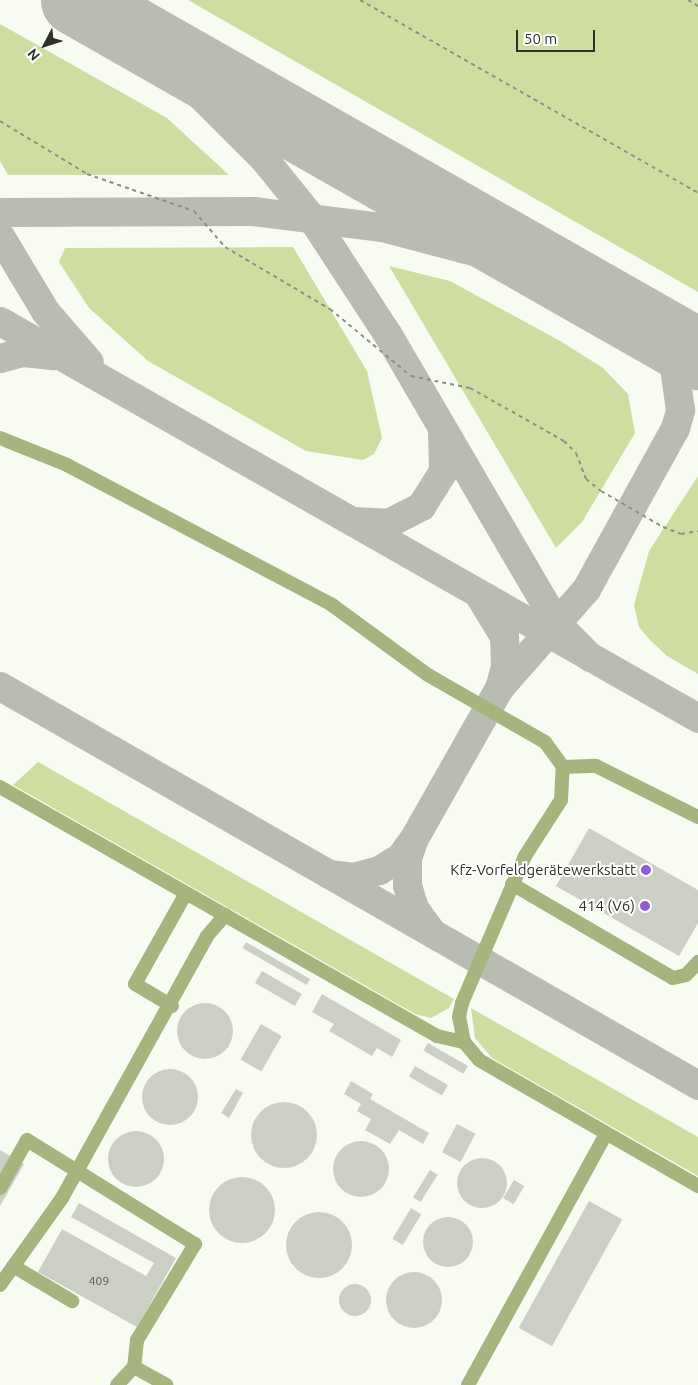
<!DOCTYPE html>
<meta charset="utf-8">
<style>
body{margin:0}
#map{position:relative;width:698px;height:1385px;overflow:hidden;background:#f8fbf1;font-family:Ubuntu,sans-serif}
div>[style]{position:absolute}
.green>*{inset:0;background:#cedea1}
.taxiway>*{height:29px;margin:-14.5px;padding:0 14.5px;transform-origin:14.5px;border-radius:14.5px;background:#b9bcb3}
.runway>*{height:71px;margin:-35.5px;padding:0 35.5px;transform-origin:35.5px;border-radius:35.5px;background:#b9bcb3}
.building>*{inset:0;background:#cccfc5;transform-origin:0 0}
.round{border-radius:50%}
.path>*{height:2px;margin-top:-1px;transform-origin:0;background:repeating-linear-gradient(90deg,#8d8f88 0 4px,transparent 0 8px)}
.minor>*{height:14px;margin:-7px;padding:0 7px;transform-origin:7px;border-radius:7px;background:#a6b47d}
.dots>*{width:14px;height:14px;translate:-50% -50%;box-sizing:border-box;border:2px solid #fff;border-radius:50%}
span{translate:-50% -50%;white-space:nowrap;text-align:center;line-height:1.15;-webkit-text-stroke:4px #fff;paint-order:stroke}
.number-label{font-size:12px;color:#565852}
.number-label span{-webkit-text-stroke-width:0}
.poi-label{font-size:15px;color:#2f312c}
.right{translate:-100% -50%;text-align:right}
.north{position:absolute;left:20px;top:20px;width:50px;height:50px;-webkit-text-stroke:4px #fff;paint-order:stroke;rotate:230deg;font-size:14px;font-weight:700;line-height:20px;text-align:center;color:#2f312c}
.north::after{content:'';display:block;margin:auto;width:18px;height:22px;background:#2f312c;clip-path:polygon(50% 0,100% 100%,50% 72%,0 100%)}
.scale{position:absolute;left:516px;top:30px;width:79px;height:22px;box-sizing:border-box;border:2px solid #2f312c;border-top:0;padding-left:6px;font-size:15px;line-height:18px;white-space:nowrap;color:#2f312c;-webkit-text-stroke:4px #fff;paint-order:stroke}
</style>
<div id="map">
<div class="green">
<i style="clip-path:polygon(188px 0,698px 0,698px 292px)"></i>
<i style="clip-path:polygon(0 24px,167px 118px,229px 175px,8px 175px,0 161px)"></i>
<i style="clip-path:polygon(293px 247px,367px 371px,382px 438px,374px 454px,363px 460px,306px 451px,148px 361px,89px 308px,59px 262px,65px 248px)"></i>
<i style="clip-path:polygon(389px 266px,450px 281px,562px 342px,603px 368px,628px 394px,635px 433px,582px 522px,556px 548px)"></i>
<i style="clip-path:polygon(698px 476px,698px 674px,667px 656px,650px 640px,639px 627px,634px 605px,649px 551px)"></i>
<i style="clip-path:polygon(38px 762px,454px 999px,449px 1008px,431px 1018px,415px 1014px,13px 785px)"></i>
<i style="clip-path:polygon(471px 1008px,698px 1137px,698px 1176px,492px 1058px,475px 1038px)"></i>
</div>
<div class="taxiway">
<i style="left:73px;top:0;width:152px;rotate:36.4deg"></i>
<i style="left:195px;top:90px;width:98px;rotate:45deg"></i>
<i style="left:264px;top:159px;width:75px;rotate:51deg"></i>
<i style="left:311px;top:217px;width:141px;rotate:56.9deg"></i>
<i style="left:388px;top:335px;width:333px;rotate:59.7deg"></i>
<i style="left:556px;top:623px;width:48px;rotate:45deg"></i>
<i style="left:0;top:212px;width:253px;rotate:-0.2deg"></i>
<i style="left:253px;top:211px;width:130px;rotate:7.1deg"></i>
<i style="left:382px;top:227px;width:106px;rotate:14.8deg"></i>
<i style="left:484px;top:254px;width:141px;rotate:22deg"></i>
<i style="left:0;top:236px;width:87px;rotate:59deg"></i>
<i style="left:45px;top:311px;width:67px;rotate:49.2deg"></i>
<i style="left:0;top:321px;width:803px;rotate:29.63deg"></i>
<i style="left:651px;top:328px;width:49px;rotate:17.7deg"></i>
<i style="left:0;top:358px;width:24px;rotate:-15deg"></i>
<i style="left:23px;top:352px;width:31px;rotate:6deg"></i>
<i style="left:353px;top:521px;width:35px;rotate:3deg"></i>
<i style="left:388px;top:523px;width:37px;rotate:-27deg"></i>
<i style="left:421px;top:506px;width:41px;rotate:-57.8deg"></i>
<i style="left:443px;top:471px;width:40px;rotate:-91.4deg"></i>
<i style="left:480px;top:597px;width:46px;rotate:58.4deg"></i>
<i style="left:504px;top:636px;width:30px;rotate:88deg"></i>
<i style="left:505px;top:666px;width:23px;rotate:105deg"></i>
<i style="left:0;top:686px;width:804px;rotate:29.75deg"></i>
<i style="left:329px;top:874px;width:24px;rotate:7deg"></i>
<i style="left:353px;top:877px;width:27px;rotate:-15deg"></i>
<i style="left:379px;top:870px;width:25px;rotate:-32deg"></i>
<i style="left:400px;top:857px;width:22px;rotate:-54deg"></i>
<i style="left:430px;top:930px;width:27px;rotate:-126deg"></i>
<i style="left:414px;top:908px;width:24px;rotate:-107deg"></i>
<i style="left:407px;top:885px;width:27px;rotate:-90deg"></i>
<i style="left:407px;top:858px;width:21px;rotate:-71deg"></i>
<i style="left:414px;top:838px;width:172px;rotate:-60.5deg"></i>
<i style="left:499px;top:688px;width:132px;rotate:-48.7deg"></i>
<i style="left:586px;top:589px;width:184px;rotate:-61.1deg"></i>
<i style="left:675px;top:428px;width:19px;rotate:-74deg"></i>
<i style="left:680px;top:410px;width:43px;rotate:-97.9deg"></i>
<i style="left:674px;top:367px;width:34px;rotate:-122deg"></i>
<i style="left:656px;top:338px;width:40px;rotate:-140deg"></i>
</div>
<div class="runway">
<i style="left:76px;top:0;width:716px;rotate:29.65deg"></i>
</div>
<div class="building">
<i style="clip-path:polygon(589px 828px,698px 890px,698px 923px,679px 956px,556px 886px)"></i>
<i style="left:246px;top:942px;width:74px;height:7px;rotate:30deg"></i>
<i style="left:262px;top:971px;width:46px;height:14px;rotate:30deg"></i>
<i style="clip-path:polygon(322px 994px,401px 1040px,392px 1057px,377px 1048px,372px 1056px,329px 1031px,334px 1024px,312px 1012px)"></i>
<i class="round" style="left:177px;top:1003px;width:56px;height:56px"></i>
<i style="left:261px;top:1024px;width:24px;height:41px;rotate:30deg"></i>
<i style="left:428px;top:1043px;width:46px;height:9px;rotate:30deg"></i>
<i style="left:415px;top:1066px;width:38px;height:12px;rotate:30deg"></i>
<i class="round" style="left:142px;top:1069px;width:56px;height:56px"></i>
<i style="clip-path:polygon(351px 1081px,373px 1094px,370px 1099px,429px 1133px,423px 1144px,399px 1130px,390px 1144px,365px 1130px,371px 1119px,357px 1111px,361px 1104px,344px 1094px)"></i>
<i style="clip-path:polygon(236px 1089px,243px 1093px,229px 1118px,221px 1113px)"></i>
<i class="round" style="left:251px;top:1102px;width:66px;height:66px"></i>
<i style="left:457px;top:1124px;width:21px;height:32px;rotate:28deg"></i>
<i class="round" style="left:108px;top:1131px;width:56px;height:56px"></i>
<i class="round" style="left:333px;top:1141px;width:56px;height:56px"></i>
<i style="clip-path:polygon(0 1150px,24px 1164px,0 1206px)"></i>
<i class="round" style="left:457px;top:1158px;width:50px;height:50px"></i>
<i style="left:430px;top:1170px;width:9px;height:32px;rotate:32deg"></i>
<i class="round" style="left:209px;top:1177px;width:66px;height:66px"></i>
<i style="left:514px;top:1180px;width:12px;height:21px;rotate:31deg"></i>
<i style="left:589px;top:1201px;width:38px;height:145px;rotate:29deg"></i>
<i style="clip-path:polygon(79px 1203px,176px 1258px,137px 1327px,38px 1272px,62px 1229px,146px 1276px,154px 1263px,71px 1217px)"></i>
<i style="left:411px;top:1208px;width:12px;height:36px;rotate:31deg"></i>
<i class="round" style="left:286px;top:1212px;width:66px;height:66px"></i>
<i class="round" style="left:423px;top:1217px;width:50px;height:50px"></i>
<i class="round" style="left:386px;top:1272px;width:56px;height:56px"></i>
<i class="round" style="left:339px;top:1284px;width:32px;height:32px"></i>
</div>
<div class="path">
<i style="left:360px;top:0;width:389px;rotate:29.7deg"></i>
<i style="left:688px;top:0;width:12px;rotate:31deg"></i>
<i style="left:0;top:121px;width:102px;rotate:31.3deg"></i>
<i style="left:87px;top:174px;width:113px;rotate:19.1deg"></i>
<i style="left:194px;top:211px;width:48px;rotate:49.3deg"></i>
<i style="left:225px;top:247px;width:122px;rotate:30.6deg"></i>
<i style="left:330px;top:309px;width:105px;rotate:39.6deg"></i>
<i style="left:411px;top:376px;width:60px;rotate:11.5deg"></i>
<i style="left:470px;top:388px;width:108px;rotate:29.4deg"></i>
<i style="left:564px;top:441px;width:17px;rotate:45deg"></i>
<i style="left:576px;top:453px;width:28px;rotate:69deg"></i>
<i style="left:586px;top:479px;width:19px;rotate:39deg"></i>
<i style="left:601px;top:491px;width:72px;rotate:30.1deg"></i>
<i style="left:663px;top:527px;width:19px;rotate:21deg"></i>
<i style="left:681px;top:534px;width:17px;rotate:-10deg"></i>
</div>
<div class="minor">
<i style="left:0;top:438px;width:72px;rotate:21.9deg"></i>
<i style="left:67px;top:465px;width:300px;rotate:27.8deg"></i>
<i style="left:332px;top:605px;width:119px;rotate:36.1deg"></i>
<i style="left:428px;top:675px;width:135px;rotate:29.8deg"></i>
<i style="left:545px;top:742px;width:31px;rotate:54deg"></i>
<i style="left:563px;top:767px;width:33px;rotate:-2deg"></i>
<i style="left:596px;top:766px;width:114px;rotate:26.6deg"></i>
<i style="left:0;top:787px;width:503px;rotate:29.67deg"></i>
<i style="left:437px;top:1036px;width:28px;rotate:13deg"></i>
<i style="left:464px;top:1042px;width:23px;rotate:50deg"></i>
<i style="left:479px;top:1060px;width:253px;rotate:29.9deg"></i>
<i style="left:512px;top:884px;width:186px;rotate:30.3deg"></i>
<i style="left:673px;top:978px;width:13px;rotate:-13deg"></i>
<i style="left:686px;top:975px;width:18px;rotate:-47deg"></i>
<i style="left:172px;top:1006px;width:43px;rotate:-149.3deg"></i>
<i style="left:135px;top:984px;width:104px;rotate:-60.7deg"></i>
<i style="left:464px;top:1042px;width:25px;rotate:-101deg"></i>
<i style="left:459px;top:1017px;width:14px;rotate:-78deg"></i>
<i style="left:462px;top:1003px;width:160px;rotate:-66.8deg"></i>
<i style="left:525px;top:856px;width:67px;rotate:-57.3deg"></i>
<i style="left:561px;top:800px;width:33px;rotate:-87deg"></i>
<i style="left:0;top:1188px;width:55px;rotate:-60.6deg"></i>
<i style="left:27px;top:1140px;width:198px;rotate:31.8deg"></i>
<i style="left:195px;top:1244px;width:112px;rotate:121.1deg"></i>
<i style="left:137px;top:1340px;width:27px;rotate:96deg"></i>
<i style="left:134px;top:1367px;width:37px;rotate:29deg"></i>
<i style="left:13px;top:1266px;width:69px;rotate:30.7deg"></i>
<i style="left:0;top:1285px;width:107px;rotate:-54.5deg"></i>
<i style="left:62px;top:1198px;width:299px;rotate:-61deg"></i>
<i style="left:207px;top:936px;width:28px;rotate:-49deg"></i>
<i style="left:117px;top:1385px;width:25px;rotate:-47deg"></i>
<i style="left:468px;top:1385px;width:286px;rotate:-61.2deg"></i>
</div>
<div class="dots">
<i style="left:646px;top:870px;background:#8f5cd5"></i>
<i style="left:645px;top:906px;background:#8f5cd5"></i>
</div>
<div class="number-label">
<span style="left:99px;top:1281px">409</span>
</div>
<div class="poi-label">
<span class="right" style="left:636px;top:870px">Kfz-Vorfeldgerätewerkstatt</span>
<span class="right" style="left:635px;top:906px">414 (V6)</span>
</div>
<div class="north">N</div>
<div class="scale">50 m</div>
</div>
